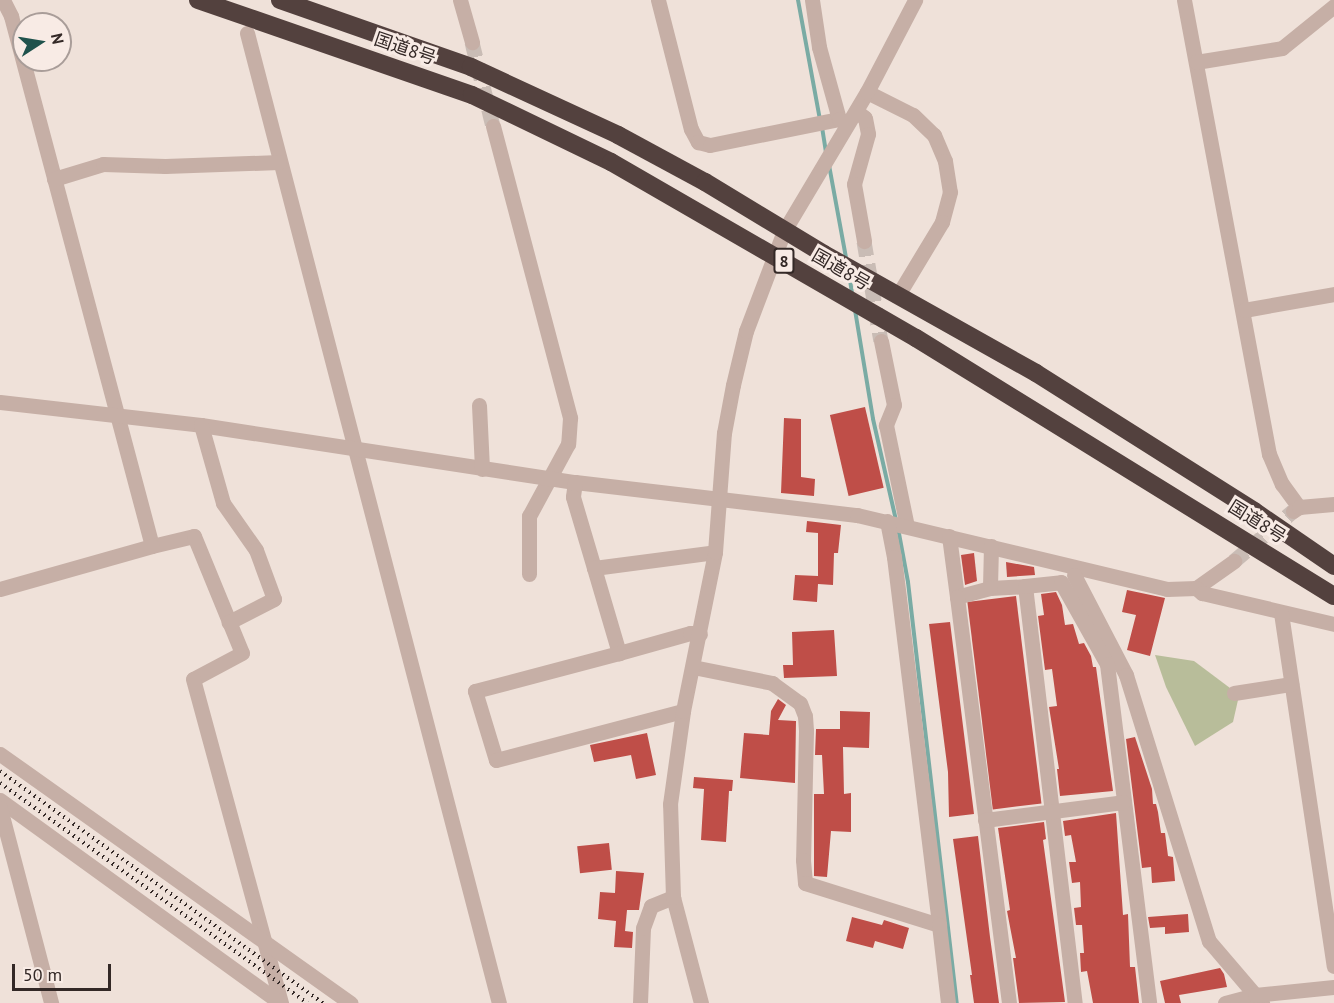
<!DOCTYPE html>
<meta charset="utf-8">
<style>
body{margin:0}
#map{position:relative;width:1334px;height:1003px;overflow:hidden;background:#efe1d9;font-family:"PT Sans","Noto Sans JP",sans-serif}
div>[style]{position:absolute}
.green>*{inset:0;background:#b8bd9a}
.stream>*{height:4px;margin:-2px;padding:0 2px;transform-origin:2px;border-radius:2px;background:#7aaba4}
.building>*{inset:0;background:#bf4e48;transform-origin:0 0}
.minor-tunnel>*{height:15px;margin-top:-7.5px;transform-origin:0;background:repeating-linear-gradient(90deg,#c9bcb5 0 15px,transparent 0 23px)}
.minor>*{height:15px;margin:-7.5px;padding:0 7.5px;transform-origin:7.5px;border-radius:7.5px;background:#c6afa6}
.highway>*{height:18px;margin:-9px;padding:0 9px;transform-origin:9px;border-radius:9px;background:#53413e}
.rail>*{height:4px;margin-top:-2px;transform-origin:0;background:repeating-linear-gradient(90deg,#332826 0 1.5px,transparent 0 6px)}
span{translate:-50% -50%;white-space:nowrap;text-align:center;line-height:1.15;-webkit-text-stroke:6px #f8ebe5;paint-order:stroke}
.shield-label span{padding:2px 4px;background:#f8ebe5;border:2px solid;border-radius:4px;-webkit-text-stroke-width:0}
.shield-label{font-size:16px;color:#332826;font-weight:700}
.street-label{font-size:18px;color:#332826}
.north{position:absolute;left:12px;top:12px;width:60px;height:60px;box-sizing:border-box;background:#f8ebe5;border:2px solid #a99d99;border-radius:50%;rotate:78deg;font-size:16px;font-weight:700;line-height:24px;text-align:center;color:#332826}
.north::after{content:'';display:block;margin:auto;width:21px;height:27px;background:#1f524c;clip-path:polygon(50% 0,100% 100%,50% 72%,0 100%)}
.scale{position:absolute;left:12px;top:964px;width:99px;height:27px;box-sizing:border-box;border:3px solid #332826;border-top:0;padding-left:8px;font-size:18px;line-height:21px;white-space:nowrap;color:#332826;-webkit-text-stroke:4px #f8ebe5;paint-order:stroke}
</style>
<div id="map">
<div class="green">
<i style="clip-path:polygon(1155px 655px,1194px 661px,1230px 688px,1238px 700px,1233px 722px,1195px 746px,1166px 687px)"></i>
</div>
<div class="stream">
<i style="left:798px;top:0;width:122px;rotate:79.6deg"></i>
<i style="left:822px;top:127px;width:25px;rotate:81deg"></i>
<i style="left:829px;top:165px;width:95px;rotate:79.6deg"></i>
<i style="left:849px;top:274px;width:20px;rotate:81deg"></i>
<i style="left:855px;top:310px;width:110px;rotate:80.6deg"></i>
<i style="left:873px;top:419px;width:104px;rotate:77.2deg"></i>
<i style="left:898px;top:528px;width:55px;rotate:79.5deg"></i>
<i style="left:908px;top:582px;width:424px;rotate:83.4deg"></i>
</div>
<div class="building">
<i style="left:865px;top:407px;width:83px;height:36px;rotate:77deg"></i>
<i style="clip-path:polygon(784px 418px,801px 419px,801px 477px,815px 479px,814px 496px,781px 493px)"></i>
<i style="clip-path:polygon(807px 521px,841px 525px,838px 553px,834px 553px,833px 585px,818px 584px,817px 602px,793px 600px,795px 575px,818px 576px,818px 533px,806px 532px)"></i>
<i style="clip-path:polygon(974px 553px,977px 581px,965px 585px,961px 555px)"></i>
<i style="clip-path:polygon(1006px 562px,1034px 567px,1035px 575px,1007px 577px)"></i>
<i style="clip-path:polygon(1127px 590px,1165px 598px,1150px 656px,1127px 650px,1136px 615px,1122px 612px)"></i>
<i style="clip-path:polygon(1056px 592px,1062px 605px,1065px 625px,1073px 624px,1079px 644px,1084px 643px,1091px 656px,1093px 667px,1096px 667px,1113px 791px,1060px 796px,1057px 769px,1059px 769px,1049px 707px,1057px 706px,1052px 669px,1045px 670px,1038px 616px,1044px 615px,1041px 594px)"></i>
<i style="left:1016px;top:596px;width:209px;height:49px;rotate:83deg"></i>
<i style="clip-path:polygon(950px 622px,974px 814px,949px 817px,948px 772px,929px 624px)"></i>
<i style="clip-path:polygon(834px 630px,837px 676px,784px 678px,783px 665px,793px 665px,792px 632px)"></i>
<i style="clip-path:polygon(778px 699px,786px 705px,778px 720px,796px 721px,795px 783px,740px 778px,744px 733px,769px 735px,771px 711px)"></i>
<i style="clip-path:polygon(840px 711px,870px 712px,869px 748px,843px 747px,844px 794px,851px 793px,851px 832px,831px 831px,827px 877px,814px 876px,814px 794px,824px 794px,822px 755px,815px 755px,816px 729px,840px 729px)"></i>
<i style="clip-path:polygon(647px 733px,656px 775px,636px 779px,631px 755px,594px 762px,590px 745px)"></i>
<i style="clip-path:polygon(1135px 737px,1152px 789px,1153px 804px,1156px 804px,1158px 812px,1161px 833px,1165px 833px,1168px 856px,1173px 857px,1175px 881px,1152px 883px,1151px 867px,1142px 868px,1126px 739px)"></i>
<i style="clip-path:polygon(694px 777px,733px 780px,732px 791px,729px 791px,726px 842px,701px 840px,704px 789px,693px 788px)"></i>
<i style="clip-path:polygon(1116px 813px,1123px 915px,1128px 914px,1130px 967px,1135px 967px,1139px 1003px,1093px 1003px,1087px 971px,1081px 972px,1080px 953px,1084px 953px,1082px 925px,1076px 925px,1074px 908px,1081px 907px,1080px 882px,1072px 883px,1069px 862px,1076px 862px,1071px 835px,1065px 836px,1063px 821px)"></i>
<i style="clip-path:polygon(1044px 822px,1046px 839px,1043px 840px,1065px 1002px,1019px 1003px,1013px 958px,1016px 958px,1007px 911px,1010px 910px,998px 828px)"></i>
<i style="clip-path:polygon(978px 836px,990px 937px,999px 1003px,974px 1003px,970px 975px,972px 975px,953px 839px)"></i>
<i style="left:609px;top:843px;width:27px;height:32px;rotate:84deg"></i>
<i style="clip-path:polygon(616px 871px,644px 873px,639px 910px,627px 910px,625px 931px,633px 932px,632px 948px,614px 947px,616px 921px,598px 919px,600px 892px,615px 893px)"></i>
<i style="clip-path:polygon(1188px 914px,1189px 932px,1165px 934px,1165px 927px,1150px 928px,1148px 917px)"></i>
<i style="clip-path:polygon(852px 917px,882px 925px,884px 920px,909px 928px,903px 949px,875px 941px,873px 948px,846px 941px)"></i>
<i style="clip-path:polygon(1220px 968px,1224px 974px,1227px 987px,1179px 995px,1181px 1003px,1165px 1003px,1160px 981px)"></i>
</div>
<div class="minor-tunnel">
<i style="left:472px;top:42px;width:87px;rotate:76deg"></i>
<i style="left:864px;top:241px;width:101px;rotate:80.4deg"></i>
<i style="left:1234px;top:561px;width:77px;rotate:-40.3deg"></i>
</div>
<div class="minor">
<i style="left:3px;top:0;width:18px;rotate:63deg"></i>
<i style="left:11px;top:16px;width:548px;rotate:75.1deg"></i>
<i style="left:152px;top:546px;width:43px;rotate:-13.4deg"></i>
<i style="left:194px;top:536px;width:126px;rotate:67.7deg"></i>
<i style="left:242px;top:653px;width:55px;rotate:152deg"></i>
<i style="left:193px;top:679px;width:336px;rotate:74.8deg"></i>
<i style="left:460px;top:0;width:44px;rotate:74.1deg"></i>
<i style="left:658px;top:0;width:133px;rotate:75.7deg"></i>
<i style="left:691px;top:129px;width:15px;rotate:62deg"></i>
<i style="left:698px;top:142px;width:12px;rotate:14deg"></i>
<i style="left:710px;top:145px;width:132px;rotate:-11.4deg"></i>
<i style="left:812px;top:0;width:48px;rotate:81.5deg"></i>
<i style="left:819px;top:47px;width:75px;rotate:74.5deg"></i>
<i style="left:839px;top:119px;width:9px;rotate:32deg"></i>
<i style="left:1184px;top:0;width:462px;rotate:79.4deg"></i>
<i style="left:1269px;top:454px;width:33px;rotate:67deg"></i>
<i style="left:1282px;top:484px;width:29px;rotate:54deg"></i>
<i style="left:247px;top:33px;width:1002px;rotate:75.44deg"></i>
<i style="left:1196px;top:62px;width:87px;rotate:-9.2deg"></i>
<i style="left:1282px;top:48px;width:67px;rotate:-38.9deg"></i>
<i style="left:867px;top:92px;width:51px;rotate:26.6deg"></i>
<i style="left:913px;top:115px;width:29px;rotate:44deg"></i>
<i style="left:934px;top:135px;width:28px;rotate:67deg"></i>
<i style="left:945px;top:161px;width:31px;rotate:81deg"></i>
<i style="left:950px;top:192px;width:31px;rotate:105deg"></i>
<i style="left:942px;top:222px;width:85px;rotate:121.1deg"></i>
<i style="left:856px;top:111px;width:11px;rotate:38deg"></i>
<i style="left:865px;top:118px;width:16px;rotate:79deg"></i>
<i style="left:868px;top:134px;width:52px;rotate:105.6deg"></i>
<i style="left:854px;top:184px;width:58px;rotate:80deg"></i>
<i style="left:493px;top:126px;width:302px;rotate:75.2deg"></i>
<i style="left:570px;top:418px;width:26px;rotate:94deg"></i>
<i style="left:568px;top:444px;width:82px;rotate:118.4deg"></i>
<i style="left:529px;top:516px;width:58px;rotate:90deg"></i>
<i style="left:54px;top:179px;width:51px;rotate:-17deg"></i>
<i style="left:103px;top:164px;width:62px;rotate:1.8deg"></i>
<i style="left:165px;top:166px;width:114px;rotate:-2deg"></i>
<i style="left:1244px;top:310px;width:91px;rotate:-10.1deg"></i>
<i style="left:881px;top:341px;width:65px;rotate:78.5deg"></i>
<i style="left:894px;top:405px;width:22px;rotate:112deg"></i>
<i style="left:886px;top:425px;width:103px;rotate:78.3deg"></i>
<i style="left:0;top:402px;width:202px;rotate:6.5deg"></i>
<i style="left:201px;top:425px;width:378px;rotate:8.7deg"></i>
<i style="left:575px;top:482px;width:284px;rotate:6.7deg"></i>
<i style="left:857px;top:515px;width:319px;rotate:13.4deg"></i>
<i style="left:1167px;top:589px;width:29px;rotate:-2deg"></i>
<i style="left:1196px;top:588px;width:47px;rotate:-35.4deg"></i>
<i style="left:479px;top:405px;width:64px;rotate:87.3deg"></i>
<i style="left:201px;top:425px;width:81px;rotate:74.2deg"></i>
<i style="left:223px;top:503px;width:57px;rotate:54.9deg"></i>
<i style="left:256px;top:550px;width:52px;rotate:69.8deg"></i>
<i style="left:274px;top:599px;width:51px;rotate:152.9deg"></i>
<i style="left:575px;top:482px;width:15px;rotate:98deg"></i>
<i style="left:573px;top:497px;width:74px;rotate:73.5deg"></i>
<i style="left:594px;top:568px;width:122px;rotate:-7.5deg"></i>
<i style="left:1293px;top:511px;width:7px;rotate:-34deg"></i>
<i style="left:1299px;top:507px;width:35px;rotate:-5deg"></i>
<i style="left:887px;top:521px;width:37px;rotate:79deg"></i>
<i style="left:894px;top:557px;width:371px;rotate:83deg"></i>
<i style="left:949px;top:536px;width:62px;rotate:82.5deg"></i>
<i style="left:991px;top:546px;width:42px;rotate:91.4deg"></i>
<i style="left:990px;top:588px;width:35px;rotate:-3deg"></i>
<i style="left:1025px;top:586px;width:420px;rotate:83.2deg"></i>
<i style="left:594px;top:568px;width:89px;rotate:73.6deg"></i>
<i style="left:619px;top:653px;width:74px;rotate:-15.7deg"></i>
<i style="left:690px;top:633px;width:10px;rotate:6deg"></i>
<i style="left:1074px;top:575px;width:113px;rotate:62.5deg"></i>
<i style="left:1126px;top:675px;width:279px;rotate:72.7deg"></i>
<i style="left:1209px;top:941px;width:82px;rotate:49.5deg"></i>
<i style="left:1025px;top:586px;width:36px;rotate:-6deg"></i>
<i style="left:1061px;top:582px;width:94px;rotate:60.7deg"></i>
<i style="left:1107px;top:664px;width:342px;rotate:82.9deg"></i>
<i style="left:990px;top:588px;width:34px;rotate:165deg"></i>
<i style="left:957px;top:597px;width:409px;rotate:82.7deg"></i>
<i style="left:1196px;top:588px;width:8px;rotate:40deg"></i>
<i style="left:1202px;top:593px;width:136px;rotate:13.2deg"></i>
<i style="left:0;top:589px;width:158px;rotate:-15.8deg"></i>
<i style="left:1281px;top:613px;width:357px;rotate:81.5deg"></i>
<i style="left:619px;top:653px;width:149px;rotate:165.2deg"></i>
<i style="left:475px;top:691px;width:72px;rotate:73.1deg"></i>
<i style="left:496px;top:760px;width:193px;rotate:-14.7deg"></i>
<i style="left:693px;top:667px;width:81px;rotate:11.4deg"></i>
<i style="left:772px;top:683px;width:34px;rotate:36deg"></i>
<i style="left:800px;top:703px;width:14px;rotate:69deg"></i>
<i style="left:805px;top:716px;width:15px;rotate:86deg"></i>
<i style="left:806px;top:731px;width:129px;rotate:91.3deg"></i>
<i style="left:803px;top:860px;width:23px;rotate:85deg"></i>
<i style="left:805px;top:883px;width:140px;rotate:17.4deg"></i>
<i style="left:939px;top:925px;width:79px;rotate:83.4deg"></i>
<i style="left:1234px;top:693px;width:58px;rotate:-9deg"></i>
<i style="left:0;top:754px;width:430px;rotate:35.4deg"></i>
<i style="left:0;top:800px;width:346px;rotate:35.9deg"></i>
<i style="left:0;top:808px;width:202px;rotate:75.3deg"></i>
<i style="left:985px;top:820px;width:139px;rotate:-7.4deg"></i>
<i style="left:640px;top:1003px;width:75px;rotate:-87.7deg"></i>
<i style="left:643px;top:928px;width:23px;rotate:-70deg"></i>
<i style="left:651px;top:906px;width:24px;rotate:-22deg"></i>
<i style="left:701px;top:1003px;width:110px;rotate:-104.8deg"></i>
<i style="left:673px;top:897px;width:93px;rotate:-91.8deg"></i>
<i style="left:670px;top:804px;width:94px;rotate:-82deg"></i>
<i style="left:683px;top:711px;width:162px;rotate:-78.6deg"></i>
<i style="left:715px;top:552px;width:119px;rotate:-85.7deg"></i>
<i style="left:724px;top:433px;width:49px;rotate:-79.4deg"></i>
<i style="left:733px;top:385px;width:56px;rotate:-76.5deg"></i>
<i style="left:746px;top:331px;width:107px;rotate:-69.2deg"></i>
<i style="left:784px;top:231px;width:162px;rotate:-59.2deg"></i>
<i style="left:867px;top:92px;width:104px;rotate:-62.4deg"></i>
<i style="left:1225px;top:1003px;width:31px;rotate:-15deg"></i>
<i style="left:1255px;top:995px;width:79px;rotate:-5.8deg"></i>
</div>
<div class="highway">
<i style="left:198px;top:0;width:290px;rotate:19.1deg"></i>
<i style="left:472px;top:95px;width:154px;rotate:25.7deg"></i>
<i style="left:611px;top:162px;width:352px;rotate:30deg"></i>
<i style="left:916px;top:338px;width:491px;rotate:31.7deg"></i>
<i style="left:280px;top:0;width:202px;rotate:19.3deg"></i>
<i style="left:471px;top:67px;width:162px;rotate:24.8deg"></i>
<i style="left:618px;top:135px;width:99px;rotate:28.4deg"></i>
<i style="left:705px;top:182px;width:139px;rotate:31.2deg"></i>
<i style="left:824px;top:254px;width:243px;rotate:29.3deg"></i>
<i style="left:1036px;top:373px;width:258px;rotate:32.3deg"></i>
<i style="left:1254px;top:511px;width:97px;rotate:34.5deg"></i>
</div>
<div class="rail">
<i style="left:0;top:771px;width:398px;rotate:35.7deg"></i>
<i style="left:0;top:783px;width:378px;rotate:35.6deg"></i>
</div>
<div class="shield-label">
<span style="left:784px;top:261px">8</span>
</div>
<div class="street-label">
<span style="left:405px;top:49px;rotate:19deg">国道8号</span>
<span style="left:841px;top:270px;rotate:30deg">国道8号</span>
<span style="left:1257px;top:522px;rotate:32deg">国道8号</span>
</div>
<div class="north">N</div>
<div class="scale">50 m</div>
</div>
